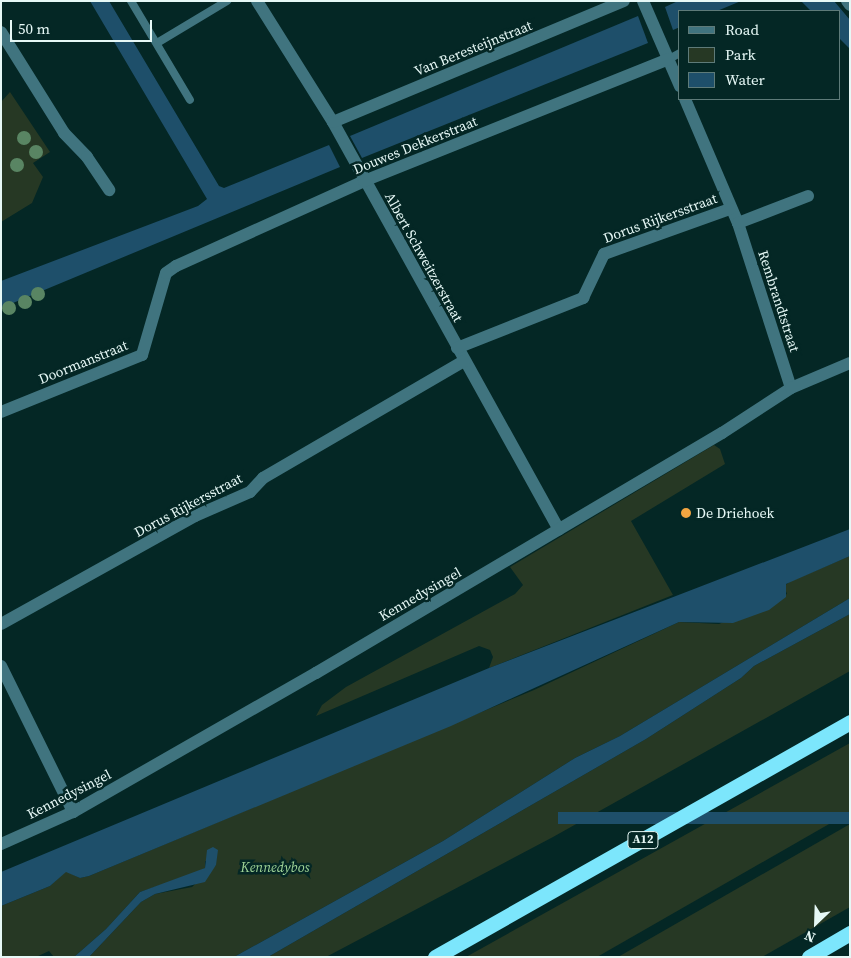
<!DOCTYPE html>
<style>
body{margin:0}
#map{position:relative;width:851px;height:958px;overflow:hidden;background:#042725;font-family:"Source Serif 4",serif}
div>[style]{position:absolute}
.green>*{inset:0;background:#263824}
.water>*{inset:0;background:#1e4f6a;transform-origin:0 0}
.service>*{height:8px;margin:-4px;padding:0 4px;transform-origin:4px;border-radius:4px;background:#40747f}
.minor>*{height:12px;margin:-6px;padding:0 6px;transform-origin:6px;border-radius:6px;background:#40747f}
.motorway>*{height:15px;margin:-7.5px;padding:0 7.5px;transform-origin:7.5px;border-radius:7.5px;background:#7ce6fc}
.trees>*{width:14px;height:14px;margin:-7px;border-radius:50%;background:#598563}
.dots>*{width:14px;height:14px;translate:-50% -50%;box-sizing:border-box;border:2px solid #042725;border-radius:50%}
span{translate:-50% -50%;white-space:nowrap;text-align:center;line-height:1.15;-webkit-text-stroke:5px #042725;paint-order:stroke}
.shield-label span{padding:1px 4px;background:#042725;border:1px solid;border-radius:4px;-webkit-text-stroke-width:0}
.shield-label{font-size:12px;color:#e6f8f6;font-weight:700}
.street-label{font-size:14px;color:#e6f8f6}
.poi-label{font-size:14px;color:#e6f8f6}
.left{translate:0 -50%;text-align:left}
.park-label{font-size:14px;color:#9ed296;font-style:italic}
.frame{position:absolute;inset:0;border:2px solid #e6f8f6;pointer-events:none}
.legend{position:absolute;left:678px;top:10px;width:162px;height:90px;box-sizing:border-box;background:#042725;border:1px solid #5e7b79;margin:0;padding:6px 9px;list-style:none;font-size:15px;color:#e6f8f6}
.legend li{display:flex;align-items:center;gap:10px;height:25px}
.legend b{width:25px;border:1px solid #5e7b79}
.north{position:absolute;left:791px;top:898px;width:50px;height:50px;-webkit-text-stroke:4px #042725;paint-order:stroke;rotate:204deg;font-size:14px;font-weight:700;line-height:20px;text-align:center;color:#e6f8f6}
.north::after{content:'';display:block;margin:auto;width:18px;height:22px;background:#e6f8f6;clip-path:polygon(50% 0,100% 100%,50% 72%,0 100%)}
.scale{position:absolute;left:10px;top:20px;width:142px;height:22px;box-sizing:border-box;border:2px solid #e6f8f6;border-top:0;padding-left:6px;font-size:15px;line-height:18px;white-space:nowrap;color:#e6f8f6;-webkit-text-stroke:4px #042725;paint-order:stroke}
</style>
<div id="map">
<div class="green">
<i style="clip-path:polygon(10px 92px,50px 152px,33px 163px,43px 177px,32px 203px,1px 222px,1px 102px)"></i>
<i style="clip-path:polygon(714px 445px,720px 449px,725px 464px,631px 521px,673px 595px,489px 668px,493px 657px,490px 650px,479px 646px,316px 716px,322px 705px,346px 687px,515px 594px,523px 585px,510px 567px)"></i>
<i style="clip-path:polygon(850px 556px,850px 598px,620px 736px,575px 758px,443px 841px,234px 957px,89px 957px,141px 902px,155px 894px,192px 887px,216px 865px,205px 861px,205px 868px,196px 873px,140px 892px,106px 929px,74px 957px,54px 957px,49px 951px,36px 957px,1px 957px,1px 906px,50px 886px,66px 871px,80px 878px,89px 876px,534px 690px,679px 622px,719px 624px,787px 594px,784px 586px,791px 581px)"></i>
<i style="clip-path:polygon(850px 614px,850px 671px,553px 837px,326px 957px,268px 957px,646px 739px,741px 678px,754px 666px)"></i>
<i style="clip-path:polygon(850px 743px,850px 812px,597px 957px,466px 957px)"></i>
<i style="clip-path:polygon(850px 824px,850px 907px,762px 957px,618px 957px)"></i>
</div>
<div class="water">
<i style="clip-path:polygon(90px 1px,109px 1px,219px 186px,224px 188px,329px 145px,340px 167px,1px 308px,1px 281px,198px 206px,207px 199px)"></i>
<i style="clip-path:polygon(678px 1px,741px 1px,717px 11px,680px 11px,680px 27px,673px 30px,665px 7px)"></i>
<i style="clip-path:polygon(801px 1px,834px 1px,850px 20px,850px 49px,840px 39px,840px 11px,811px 11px)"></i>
<i style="clip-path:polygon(638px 16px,648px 43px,362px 158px,350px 136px)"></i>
<i style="clip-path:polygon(850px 529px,850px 556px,786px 584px,786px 597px,769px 610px,733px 623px,679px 622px,451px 726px,89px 876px,80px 878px,66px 872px,50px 886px,1px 906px,1px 872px,489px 668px)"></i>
<i style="clip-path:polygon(850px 598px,850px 614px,754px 666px,741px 678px,646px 739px,268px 957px,234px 957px,443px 841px,575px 758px,620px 736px)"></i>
<i style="left:850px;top:812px;width:12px;height:292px;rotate:90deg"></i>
<i style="clip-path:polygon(213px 847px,218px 850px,216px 865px,205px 882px,155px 894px,141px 902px,89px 957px,74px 957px,106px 929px,140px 892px,205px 868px,207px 850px)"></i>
</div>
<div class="service">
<i style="left:131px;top:1px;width:115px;rotate:59.2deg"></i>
<i style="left:157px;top:43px;width:82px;rotate:-31deg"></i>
<i style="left:669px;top:59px;width:13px;rotate:-29deg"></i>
</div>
<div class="minor">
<i style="left:257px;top:1px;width:143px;rotate:57.9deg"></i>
<i style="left:333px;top:122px;width:466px;rotate:61deg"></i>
<i style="left:643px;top:1px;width:93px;rotate:66.5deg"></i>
<i style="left:847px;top:1px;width:5px;rotate:53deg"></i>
<i style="left:1px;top:32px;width:119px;rotate:58deg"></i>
<i style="left:64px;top:133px;width:33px;rotate:46deg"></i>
<i style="left:87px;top:157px;width:40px;rotate:56deg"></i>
<i style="left:685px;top:99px;width:135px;rotate:66.9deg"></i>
<i style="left:738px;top:223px;width:173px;rotate:72.2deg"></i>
<i style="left:333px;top:122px;width:315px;rotate:-22.6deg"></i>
<i style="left:738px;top:223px;width:75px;rotate:-21.1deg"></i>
<i style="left:457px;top:348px;width:136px;rotate:-21.6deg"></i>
<i style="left:583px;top:298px;width:49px;rotate:-64.5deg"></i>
<i style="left:604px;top:254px;width:134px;rotate:-19.7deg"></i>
<i style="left:1px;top:412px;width:152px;rotate:-22deg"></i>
<i style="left:142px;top:355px;width:85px;rotate:-73.7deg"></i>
<i style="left:166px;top:273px;width:12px;rotate:-35deg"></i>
<i style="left:176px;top:266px;width:206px;rotate:-24.3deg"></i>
<i style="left:364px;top:181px;width:328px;rotate:-21.8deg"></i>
<i style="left:1px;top:624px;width:222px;rotate:-29.1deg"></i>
<i style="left:195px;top:516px;width:60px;rotate:-23.6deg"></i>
<i style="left:250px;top:492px;width:19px;rotate:-47deg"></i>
<i style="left:263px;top:478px;width:233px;rotate:-30.2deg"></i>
<i style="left:1px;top:666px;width:163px;rotate:63.7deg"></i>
<i style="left:1px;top:844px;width:79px;rotate:-24deg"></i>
<i style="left:73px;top:812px;width:280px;rotate:-29.8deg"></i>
<i style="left:316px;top:673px;width:472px;rotate:-30.6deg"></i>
<i style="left:722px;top:433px;width:82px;rotate:-33.1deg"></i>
<i style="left:791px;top:388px;width:64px;rotate:-23deg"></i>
</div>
<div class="motorway">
<i style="left:435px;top:957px;width:477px;rotate:-29.5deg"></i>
<i style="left:809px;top:957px;width:48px;rotate:-30.3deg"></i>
</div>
<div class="trees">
<i style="left:24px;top:138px"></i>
<i style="left:36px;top:152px"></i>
<i style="left:17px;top:165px"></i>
<i style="left:38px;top:294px"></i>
<i style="left:25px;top:302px"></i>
<i style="left:9px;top:308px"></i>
</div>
<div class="dots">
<i style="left:686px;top:513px;background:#f2a541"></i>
</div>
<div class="shield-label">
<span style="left:643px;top:840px">A12</span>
</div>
<div class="street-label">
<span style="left:473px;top:48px;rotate:-22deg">Van Beresteijnstraat</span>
<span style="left:415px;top:145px;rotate:-22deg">Douwes Dekkerstraat</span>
<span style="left:660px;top:218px;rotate:-20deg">Dorus Rijkersstraat</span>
<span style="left:424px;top:257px;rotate:61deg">Albert Schweitzerstraat</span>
<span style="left:779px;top:301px;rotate:72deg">Rembrandtstraat</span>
<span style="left:83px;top:362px;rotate:-22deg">Doormanstraat</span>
<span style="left:188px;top:505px;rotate:-28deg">Dorus Rijkersstraat</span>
<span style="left:420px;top:594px;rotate:-30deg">Kennedysingel</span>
<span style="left:69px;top:794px;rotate:-27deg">Kennedysingel</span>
</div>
<div class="poi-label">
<span class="left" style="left:696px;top:513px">De Driehoek</span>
</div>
<div class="park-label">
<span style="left:275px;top:867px">Kennedybos</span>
</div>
<div class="frame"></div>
<ul class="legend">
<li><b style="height:6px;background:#40747f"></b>Road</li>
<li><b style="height:14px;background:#263824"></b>Park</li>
<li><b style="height:14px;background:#1e4f6a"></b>Water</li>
</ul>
<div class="north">N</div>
<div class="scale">50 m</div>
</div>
